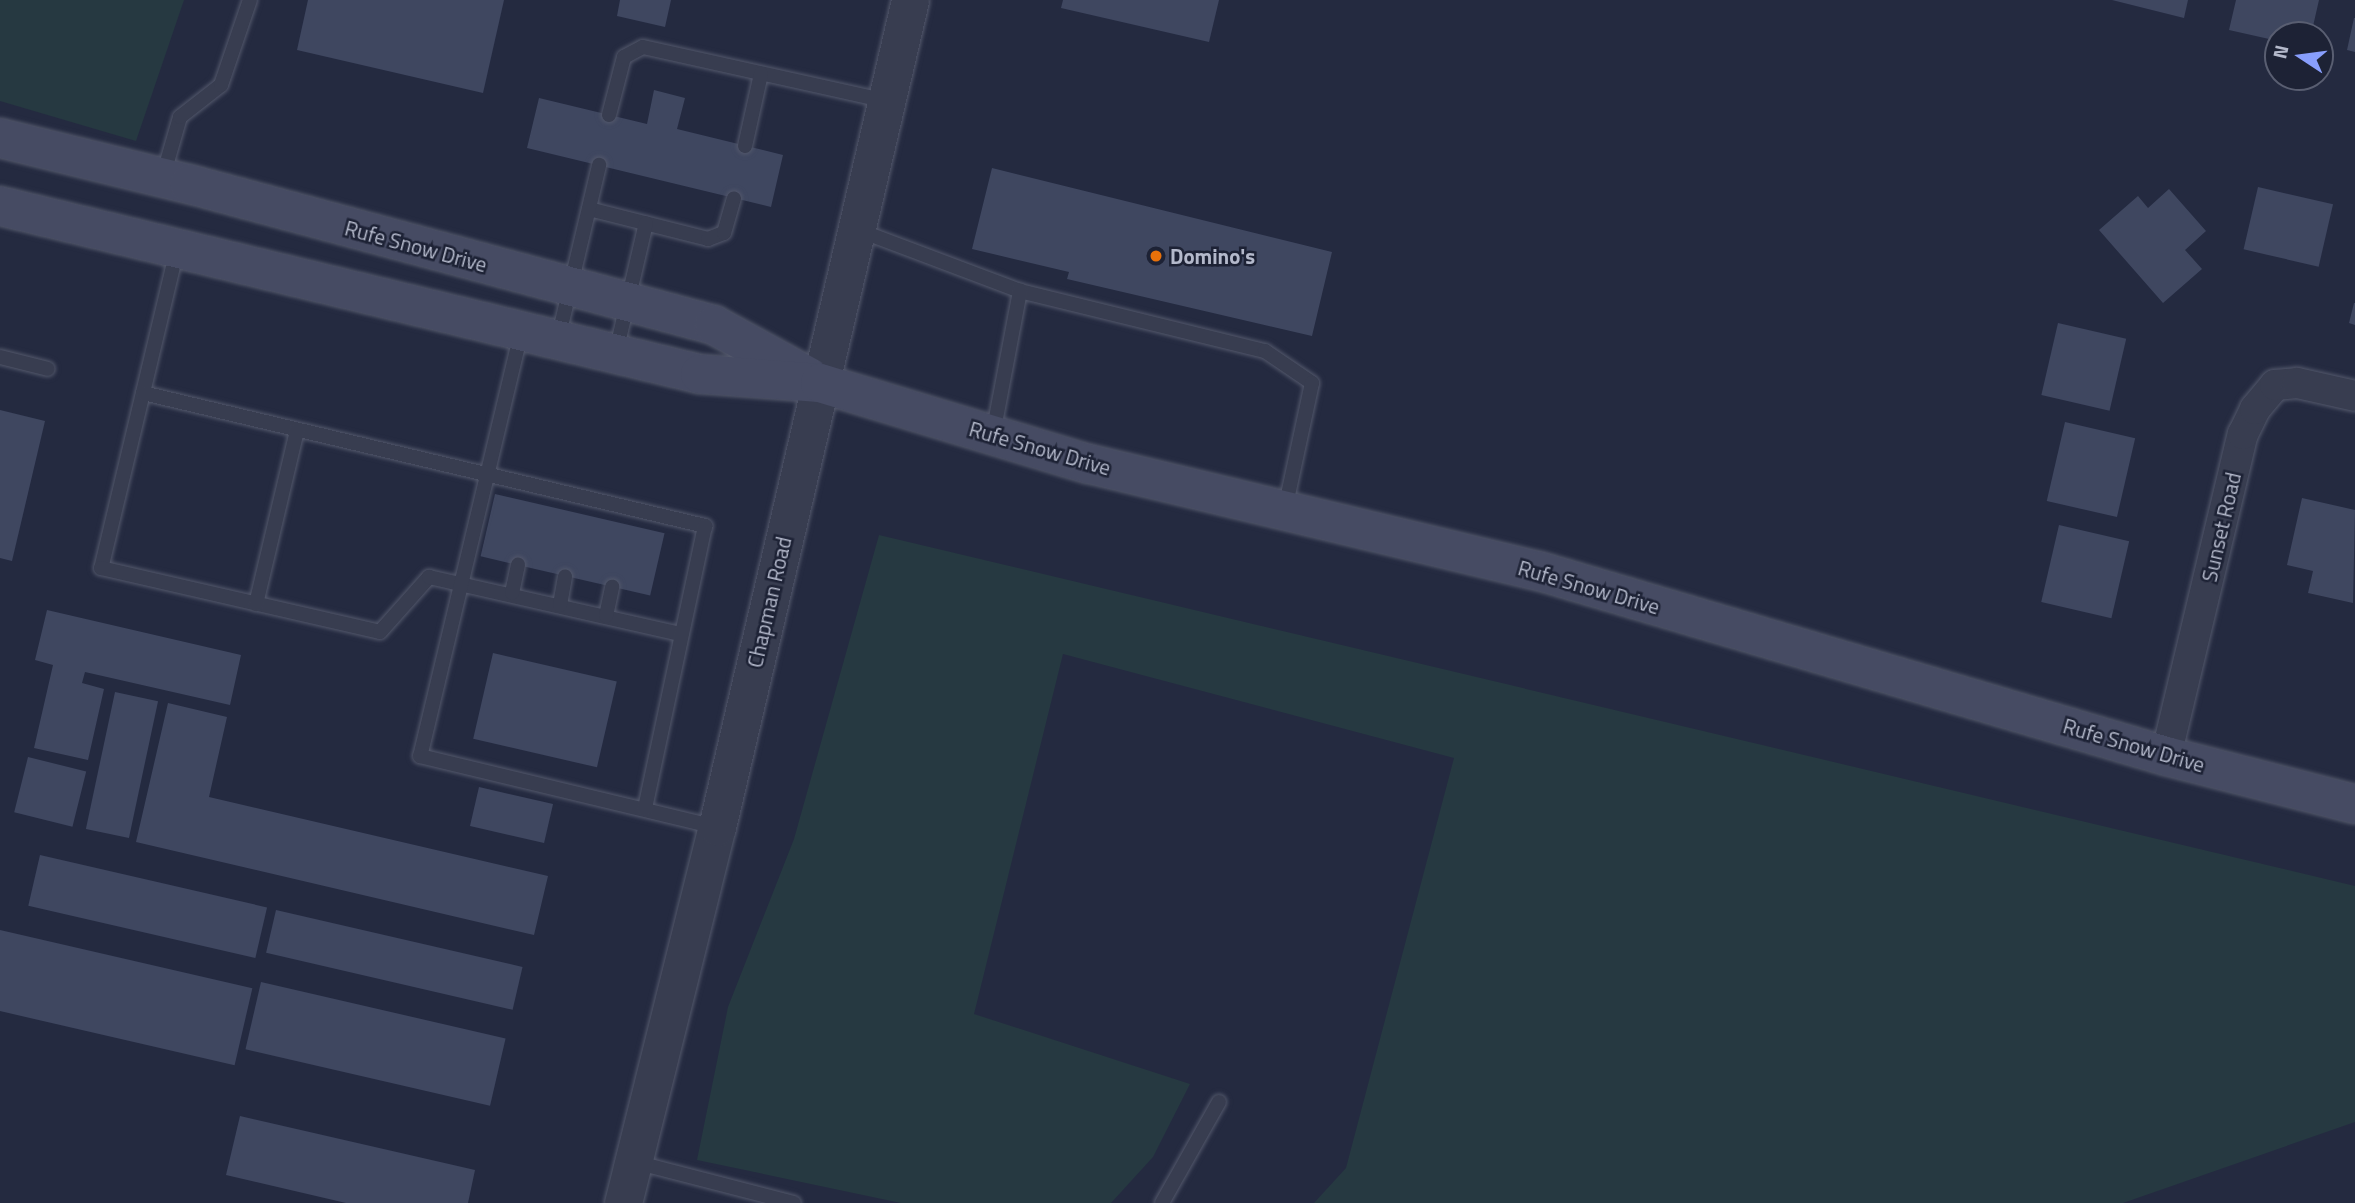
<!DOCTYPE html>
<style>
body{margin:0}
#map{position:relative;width:2355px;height:1203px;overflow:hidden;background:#242a40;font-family:"Titillium Web",sans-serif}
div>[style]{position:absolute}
.green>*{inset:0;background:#263941}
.building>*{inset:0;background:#3f4760;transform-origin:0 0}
.roads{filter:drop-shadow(0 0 2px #53586b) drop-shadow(0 0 2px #53586b)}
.service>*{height:14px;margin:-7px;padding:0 7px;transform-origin:7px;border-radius:7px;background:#383d50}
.minor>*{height:30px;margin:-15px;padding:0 15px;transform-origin:15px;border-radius:15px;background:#383d50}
.tertiary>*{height:37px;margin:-18.5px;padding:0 18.5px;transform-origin:18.5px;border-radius:18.5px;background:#383d50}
.secondary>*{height:38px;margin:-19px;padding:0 19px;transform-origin:19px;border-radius:19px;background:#464b63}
.dots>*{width:19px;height:19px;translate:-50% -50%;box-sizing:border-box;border:4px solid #1d2235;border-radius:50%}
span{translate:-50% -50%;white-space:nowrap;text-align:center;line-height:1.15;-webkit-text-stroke:5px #1d2235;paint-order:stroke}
.street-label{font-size:21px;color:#b4b9cb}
.poi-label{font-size:21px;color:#b4b9cb;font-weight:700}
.left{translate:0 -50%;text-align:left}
.north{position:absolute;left:2264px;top:21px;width:70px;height:70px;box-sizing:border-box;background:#1d2235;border:2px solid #595e71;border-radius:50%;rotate:283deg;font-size:19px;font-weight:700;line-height:28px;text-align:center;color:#b4b9cb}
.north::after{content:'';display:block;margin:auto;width:24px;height:32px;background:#889efc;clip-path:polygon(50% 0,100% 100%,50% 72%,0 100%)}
</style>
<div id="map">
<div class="green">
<i style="clip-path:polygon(0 0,184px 0,136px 141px,0 101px)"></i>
<i style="clip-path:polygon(879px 535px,2355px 886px,2355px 1122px,2123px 1203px,1314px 1203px,1346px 1168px,1454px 758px,1063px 654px,974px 1014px,1190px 1084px,1153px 1157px,1111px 1203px,901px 1203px,697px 1160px,728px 1007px,794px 839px)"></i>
</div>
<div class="building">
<i style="clip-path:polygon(308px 0,504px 0,483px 93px,297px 50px)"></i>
<i style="clip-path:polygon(620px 0,671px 0,665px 27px,617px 16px)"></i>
<i style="clip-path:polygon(1063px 0,1219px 0,1209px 42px,1061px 8px)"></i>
<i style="clip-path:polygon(2112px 0,2188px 0,2184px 18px)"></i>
<i style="clip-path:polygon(2236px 0,2319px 0,2311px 35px,2278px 35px,2278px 41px,2229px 30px)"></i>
<i style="clip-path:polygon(2354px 18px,2355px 18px,2355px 52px,2347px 50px)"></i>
<i style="clip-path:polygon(654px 90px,685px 98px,677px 129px,783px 155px,771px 207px,527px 148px,539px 98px,647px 124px)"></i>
<i style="clip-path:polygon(992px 168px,1332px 252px,1312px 336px,1067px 279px,1069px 272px,972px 249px)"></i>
<i style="left:2258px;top:187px;width:77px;height:64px;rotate:13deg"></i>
<i style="clip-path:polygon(2169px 189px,2206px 231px,2185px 250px,2202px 269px,2163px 303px,2099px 230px,2138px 196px,2148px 208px)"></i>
<i style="clip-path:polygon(2354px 303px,2355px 303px,2355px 325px,2349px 323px)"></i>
<i style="left:2058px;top:323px;width:70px;height:74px;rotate:13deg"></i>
<i style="clip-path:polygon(0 410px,45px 421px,12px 561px,0 558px)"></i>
<i style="left:2065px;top:422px;width:72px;height:81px;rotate:13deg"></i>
<i style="left:495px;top:494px;width:174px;height:64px;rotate:13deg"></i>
<i style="clip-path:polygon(2302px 498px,2355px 510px,2353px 603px,2308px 593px,2313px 571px,2287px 565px)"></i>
<i style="left:2059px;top:525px;width:72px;height:79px;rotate:13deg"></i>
<i style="clip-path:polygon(47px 610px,241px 655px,230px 705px,85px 672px,82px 683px,104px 689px,88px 760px,34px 748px,53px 665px,35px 660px)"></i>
<i style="left:493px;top:653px;width:127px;height:88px;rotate:13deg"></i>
<i style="left:115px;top:692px;width:44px;height:140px;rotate:12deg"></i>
<i style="clip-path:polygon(168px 703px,227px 717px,209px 797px,548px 876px,534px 935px,136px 842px)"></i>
<i style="left:28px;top:757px;width:60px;height:57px;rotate:14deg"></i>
<i style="left:479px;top:787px;width:76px;height:40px;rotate:13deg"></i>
<i style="left:40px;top:855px;width:233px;height:52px;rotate:13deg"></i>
<i style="left:276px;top:910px;width:253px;height:44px;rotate:13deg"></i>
<i style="left:0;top:930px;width:259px;height:79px;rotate:13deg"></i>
<i style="left:261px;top:982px;width:251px;height:69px;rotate:13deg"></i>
<i style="clip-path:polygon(240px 1116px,475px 1170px,468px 1203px,346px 1203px,226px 1175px)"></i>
</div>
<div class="roads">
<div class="service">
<i style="left:609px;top:115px;width:60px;rotate:-75.5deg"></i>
<i style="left:624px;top:57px;width:21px;rotate:-28deg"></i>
<i style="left:643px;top:47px;width:249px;rotate:12.5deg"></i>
<i style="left:745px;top:146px;width:74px;rotate:-77.5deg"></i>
<i style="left:163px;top:176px;width:61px;rotate:-73.9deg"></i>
<i style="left:180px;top:117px;width:52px;rotate:-38deg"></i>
<i style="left:221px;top:85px;width:90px;rotate:-71.2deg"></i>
<i style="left:589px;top:209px;width:123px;rotate:14.1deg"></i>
<i style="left:708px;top:239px;width:17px;rotate:-21deg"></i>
<i style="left:724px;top:233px;width:36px;rotate:-74deg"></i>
<i style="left:858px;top:230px;width:173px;rotate:20.6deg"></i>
<i style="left:1020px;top:291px;width:252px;rotate:13.8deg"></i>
<i style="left:1265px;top:351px;width:57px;rotate:34.2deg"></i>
<i style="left:1312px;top:383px;width:129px;rotate:102.1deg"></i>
<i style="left:177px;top:250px;width:327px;rotate:103.4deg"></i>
<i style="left:101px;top:568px;width:286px;rotate:12.9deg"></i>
<i style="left:380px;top:632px;width:74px;rotate:-48.3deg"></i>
<i style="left:429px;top:577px;width:257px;rotate:12.8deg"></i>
<i style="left:521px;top:333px;width:435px;rotate:103.4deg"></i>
<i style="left:420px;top:756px;width:304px;rotate:13.5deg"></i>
<i style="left:558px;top:339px;width:179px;rotate:-76.7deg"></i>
<i style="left:616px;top:352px;width:132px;rotate:-76.9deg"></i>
<i style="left:0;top:357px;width:49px;rotate:14deg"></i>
<i style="left:143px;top:393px;width:578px;rotate:13.31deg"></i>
<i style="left:705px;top:526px;width:289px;rotate:102deg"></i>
<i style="left:993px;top:434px;width:146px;rotate:-79.3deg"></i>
<i style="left:512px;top:593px;width:29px;rotate:-78deg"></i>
<i style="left:256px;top:604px;width:179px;rotate:-76.7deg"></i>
<i style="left:560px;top:605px;width:29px;rotate:-80deg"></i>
<i style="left:606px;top:616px;width:30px;rotate:-78deg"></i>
<i style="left:635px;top:1162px;width:164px;rotate:14.5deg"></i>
<i style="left:1162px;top:1203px;width:116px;rotate:-60.6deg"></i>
</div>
<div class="minor">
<i style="left:2166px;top:756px;width:331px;rotate:-76.6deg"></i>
<i style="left:2243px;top:434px;width:28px;rotate:-64deg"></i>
<i style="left:2255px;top:409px;width:31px;rotate:-50deg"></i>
<i style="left:2275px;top:385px;width:22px;rotate:-5deg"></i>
<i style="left:2297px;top:383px;width:59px;rotate:12.6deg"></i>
</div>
<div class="tertiary">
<i style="left:623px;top:1203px;width:388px;rotate:-76deg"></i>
<i style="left:717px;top:827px;width:849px;rotate:-76.86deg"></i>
</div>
<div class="secondary">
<i style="left:0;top:138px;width:195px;rotate:13.7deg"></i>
<i style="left:189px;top:184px;width:544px;rotate:15.03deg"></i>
<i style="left:714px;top:325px;width:108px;rotate:28.7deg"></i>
<i style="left:0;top:206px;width:720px;rotate:13.5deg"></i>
<i style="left:700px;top:374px;width:120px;rotate:4.3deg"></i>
<i style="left:820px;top:383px;width:281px;rotate:16.8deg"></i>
<i style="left:1089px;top:464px;width:463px;rotate:13.4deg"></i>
<i style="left:1539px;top:571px;width:654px;rotate:16.44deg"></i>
<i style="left:2166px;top:756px;width:195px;rotate:14.3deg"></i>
</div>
</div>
<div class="dots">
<i style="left:1156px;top:256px;background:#e8710a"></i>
</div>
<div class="street-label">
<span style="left:416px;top:246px;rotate:15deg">Rufe Snow Drive</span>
<span style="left:1040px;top:448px;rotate:16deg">Rufe Snow Drive</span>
<span style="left:2221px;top:527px;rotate:-77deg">Sunset Road</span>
<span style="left:1589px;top:587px;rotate:16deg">Rufe Snow Drive</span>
<span style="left:769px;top:602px;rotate:-77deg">Chapman Road</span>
<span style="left:2134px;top:745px;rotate:16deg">Rufe Snow Drive</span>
</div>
<div class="poi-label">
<span class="left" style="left:1170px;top:256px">Domino's</span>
</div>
<div class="north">N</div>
</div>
